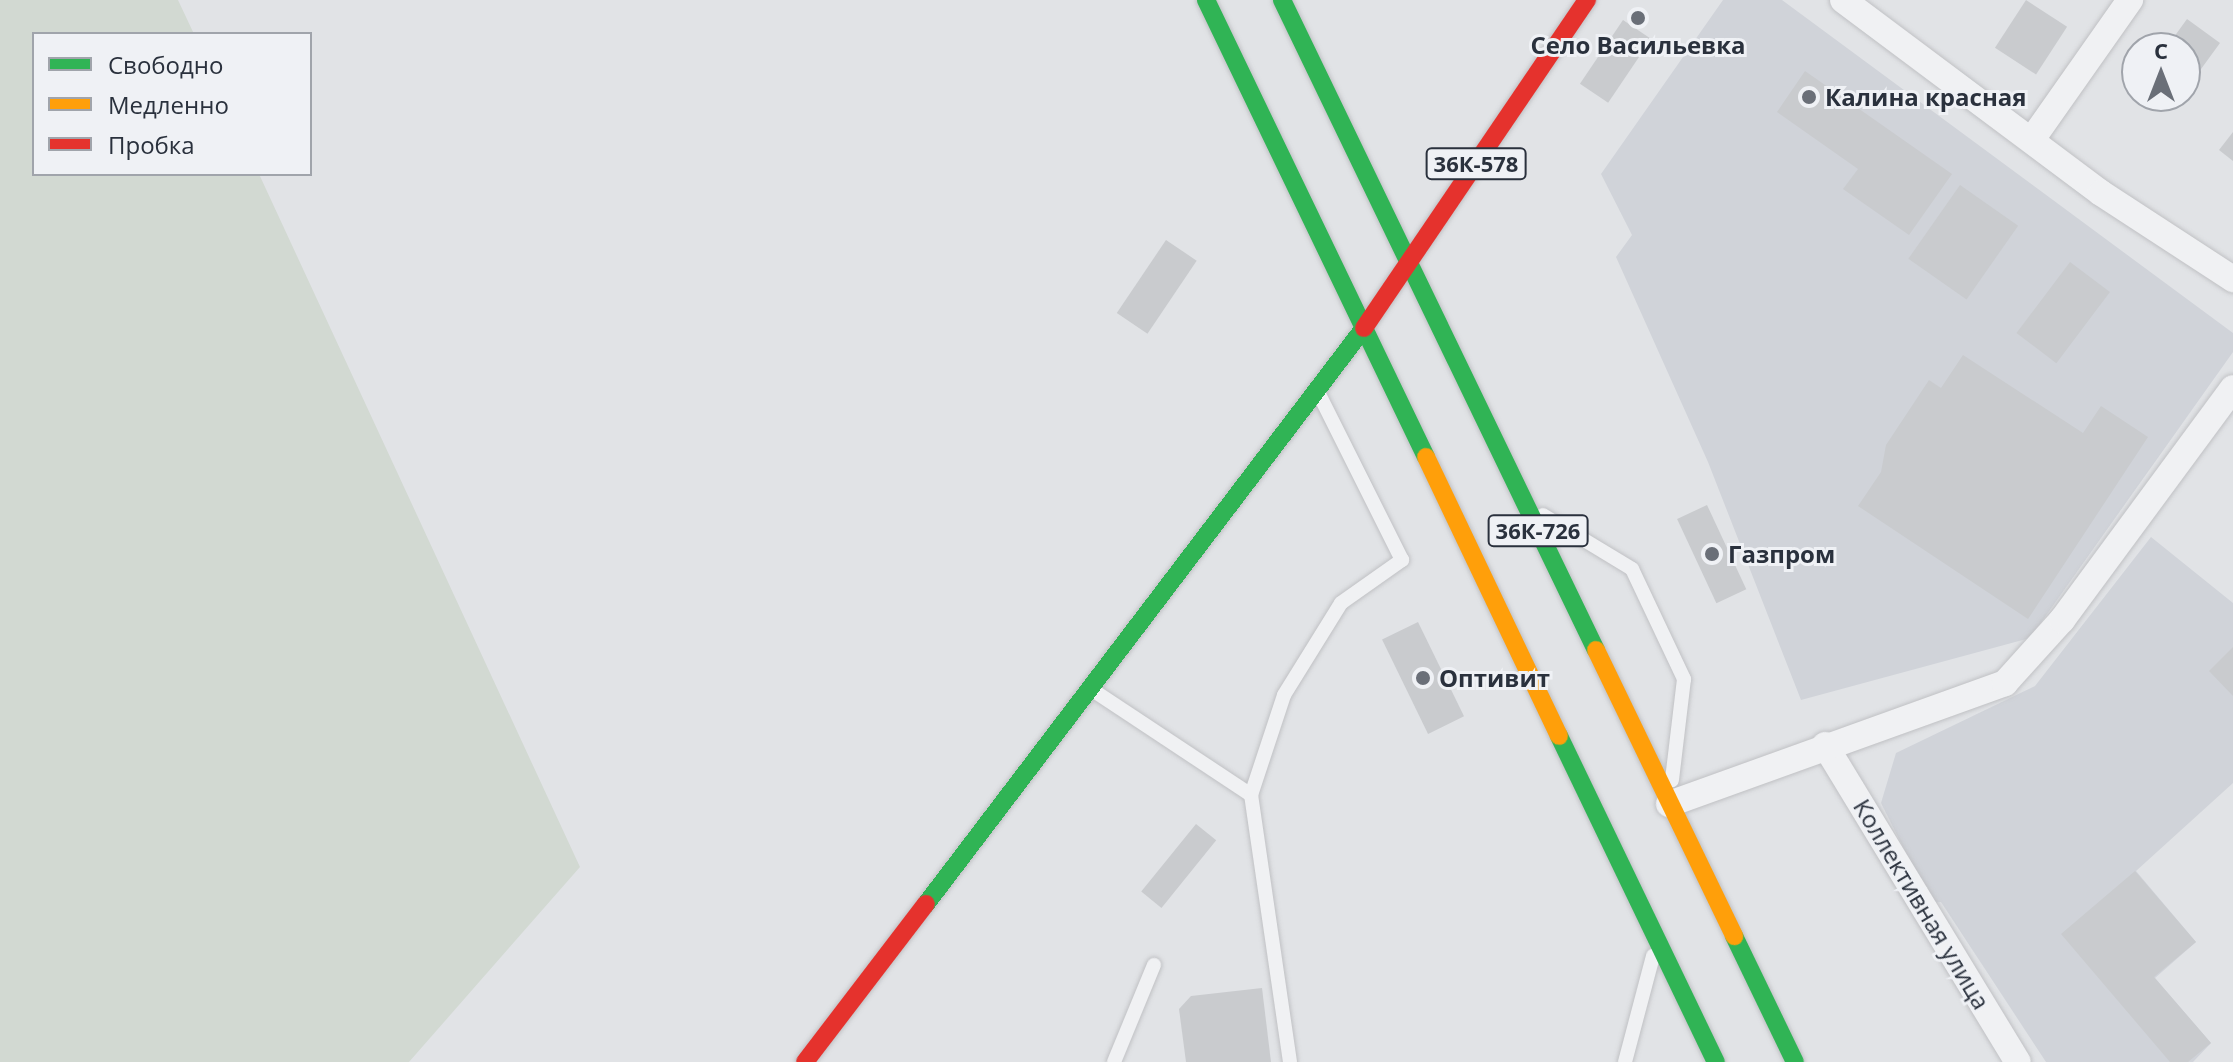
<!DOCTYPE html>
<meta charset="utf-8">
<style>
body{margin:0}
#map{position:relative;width:2233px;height:1062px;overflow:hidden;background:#e1e3e6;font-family:"Open Sans",sans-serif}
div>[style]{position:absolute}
.built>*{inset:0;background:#d0d3d9}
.green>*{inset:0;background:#d2d9d2}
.building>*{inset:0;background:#c9cbce;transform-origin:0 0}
.roads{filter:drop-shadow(0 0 2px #c0c1c4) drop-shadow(0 0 2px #c0c1c4)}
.lane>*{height:14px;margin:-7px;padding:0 7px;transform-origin:7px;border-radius:7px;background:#f0f1f3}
.street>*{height:26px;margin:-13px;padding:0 13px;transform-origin:13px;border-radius:13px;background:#f0f1f3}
.fast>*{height:18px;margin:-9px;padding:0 9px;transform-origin:9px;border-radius:9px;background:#30b455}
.slow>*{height:18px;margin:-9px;padding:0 9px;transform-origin:9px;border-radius:9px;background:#ff9f0a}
.jam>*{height:18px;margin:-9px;padding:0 9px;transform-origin:9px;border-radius:9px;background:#e5322d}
.dots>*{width:22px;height:22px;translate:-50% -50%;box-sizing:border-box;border:4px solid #eff1f5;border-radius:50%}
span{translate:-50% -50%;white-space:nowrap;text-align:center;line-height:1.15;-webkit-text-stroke:6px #eff1f5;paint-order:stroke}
.shield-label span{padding:2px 6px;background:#eff1f5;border:2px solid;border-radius:6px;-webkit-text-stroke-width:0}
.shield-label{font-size:22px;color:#2a313d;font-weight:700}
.poi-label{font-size:24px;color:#2a313d;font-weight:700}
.left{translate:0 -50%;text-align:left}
.street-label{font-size:24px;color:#2a313d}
.legend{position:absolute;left:32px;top:32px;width:280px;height:144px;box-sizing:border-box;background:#eff1f5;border:2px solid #a0a4ab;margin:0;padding:10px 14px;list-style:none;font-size:24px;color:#2a313d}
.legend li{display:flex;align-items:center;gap:16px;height:40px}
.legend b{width:40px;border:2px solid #a0a4ab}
.north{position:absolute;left:2121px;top:32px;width:80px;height:80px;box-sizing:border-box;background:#eff1f5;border:2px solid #a0a4ab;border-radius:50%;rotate:0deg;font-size:22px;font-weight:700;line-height:32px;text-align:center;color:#2a313d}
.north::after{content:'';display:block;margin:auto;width:28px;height:36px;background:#6a6f78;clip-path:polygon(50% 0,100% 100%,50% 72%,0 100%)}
</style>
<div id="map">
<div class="built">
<i style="clip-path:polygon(1723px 0,1782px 0,2233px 333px,2233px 352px,2030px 638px,1801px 700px,1708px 462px,1616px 257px,1632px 235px,1601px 174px)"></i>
<i style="clip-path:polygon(2151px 537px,2233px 603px,2233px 783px,2136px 871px,2196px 942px,2155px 978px,2211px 1043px,2193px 1062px,2046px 1062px,1941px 902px,1931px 903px,1881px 803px,1896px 753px,2035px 686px)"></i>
</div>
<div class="green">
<i style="clip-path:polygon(0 0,178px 0,194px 34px,34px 34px,34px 174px,259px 174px,580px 867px,409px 1062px,0 1062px)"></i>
</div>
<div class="building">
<i style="left:2026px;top:0;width:49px;height:57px;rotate:33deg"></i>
<i style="clip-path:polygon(2187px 19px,2220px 43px,2185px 91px,2185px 48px,2166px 48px)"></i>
<i style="left:1623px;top:20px;width:34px;height:77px;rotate:34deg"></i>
<i style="clip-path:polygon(1805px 71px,1952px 174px,1909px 235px,1843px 189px,1858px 169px,1777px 112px)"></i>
<i style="clip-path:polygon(2233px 132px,2233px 161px,2219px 150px)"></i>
<i style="left:1960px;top:185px;width:71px;height:90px;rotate:35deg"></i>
<i style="left:1166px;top:240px;width:37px;height:88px;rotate:34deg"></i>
<i style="left:2070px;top:262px;width:50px;height:89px;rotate:37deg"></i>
<i style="clip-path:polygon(1963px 355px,2083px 433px,2101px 406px,2148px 437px,2028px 619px,1858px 506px,1881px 472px,1886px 445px,1929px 380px,1941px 388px)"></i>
<i style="left:1707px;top:505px;width:93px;height:33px;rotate:65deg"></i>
<i style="left:1418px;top:622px;width:105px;height:40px;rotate:64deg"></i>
<i style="clip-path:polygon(2233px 647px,2233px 696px,2209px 671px)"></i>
<i style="left:1196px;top:824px;width:26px;height:87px;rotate:39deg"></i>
<i style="clip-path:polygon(2135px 871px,2196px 942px,2154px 977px,2211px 1043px,2188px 1062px,2170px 1062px,2061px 934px)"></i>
<i style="clip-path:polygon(1262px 988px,1271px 1062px,1186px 1062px,1179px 1009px,1191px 996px)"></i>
</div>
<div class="roads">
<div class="lane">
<i style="left:1543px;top:515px;width:104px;rotate:31.2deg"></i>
<i style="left:1632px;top:569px;width:122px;rotate:64.7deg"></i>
<i style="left:1684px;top:679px;width:102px;rotate:96.8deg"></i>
<i style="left:1091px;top:689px;width:192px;rotate:33.5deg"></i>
<i style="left:1114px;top:1062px;width:105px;rotate:-67.6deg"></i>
<i style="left:1290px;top:1062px;width:270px;rotate:-98.3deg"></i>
<i style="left:1251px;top:795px;width:105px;rotate:-71.7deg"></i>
<i style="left:1284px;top:695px;width:108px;rotate:-58.2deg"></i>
<i style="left:1341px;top:603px;width:75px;rotate:-35.2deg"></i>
<i style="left:1402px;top:560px;width:186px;rotate:-116.6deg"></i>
<i style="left:1625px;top:1062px;width:110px;rotate:-75.2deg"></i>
</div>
<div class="street">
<i style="left:1843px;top:0;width:322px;rotate:36.8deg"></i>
<i style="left:2101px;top:193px;width:158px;rotate:33.1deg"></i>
<i style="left:2033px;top:138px;width:169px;rotate:-54.9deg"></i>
<i style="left:1825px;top:745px;width:371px;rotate:58.7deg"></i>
<i style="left:1669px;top:804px;width:357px;rotate:-19.8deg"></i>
<i style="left:2005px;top:683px;width:85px;rotate:-47.9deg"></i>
<i style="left:2062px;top:620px;width:288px;rotate:-53.6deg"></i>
</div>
<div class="fast">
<i style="left:1206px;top:0;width:507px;rotate:64.29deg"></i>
<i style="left:1282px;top:0;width:722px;rotate:64.22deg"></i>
<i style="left:1559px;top:736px;width:362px;rotate:64.3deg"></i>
<i style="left:926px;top:904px;width:724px;rotate:-52.75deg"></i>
<i style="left:1734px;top:936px;width:140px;rotate:64.2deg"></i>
</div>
<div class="slow">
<i style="left:1426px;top:457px;width:309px;rotate:64.5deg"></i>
<i style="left:1596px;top:650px;width:318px;rotate:64.2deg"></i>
</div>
<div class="jam">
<i style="left:1364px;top:328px;width:397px;rotate:-55.8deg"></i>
<i style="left:805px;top:1062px;width:199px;rotate:-52.6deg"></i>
</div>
</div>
<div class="dots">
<i style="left:1638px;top:18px;background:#6a6f78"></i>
<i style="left:1809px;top:97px;background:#6a6f78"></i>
<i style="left:1712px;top:554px;background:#6a6f78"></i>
<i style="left:1423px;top:678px;background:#6a6f78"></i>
</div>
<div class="shield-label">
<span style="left:1476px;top:164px">36К-578</span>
<span style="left:1538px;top:531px">36К-726</span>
</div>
<div class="poi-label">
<span style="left:1638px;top:45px">Село Васильевка</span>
<span class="left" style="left:1825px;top:97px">Калина красная</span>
<span class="left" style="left:1728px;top:554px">Газпром</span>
<span class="left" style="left:1439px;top:678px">Оптивит</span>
</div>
<div class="street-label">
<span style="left:1922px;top:904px;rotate:59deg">Коллективная улица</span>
</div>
<ul class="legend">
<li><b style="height:10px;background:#30b455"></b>Свободно</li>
<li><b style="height:10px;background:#ff9f0a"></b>Медленно</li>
<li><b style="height:10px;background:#e5322d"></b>Пробка</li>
</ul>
<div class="north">С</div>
</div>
